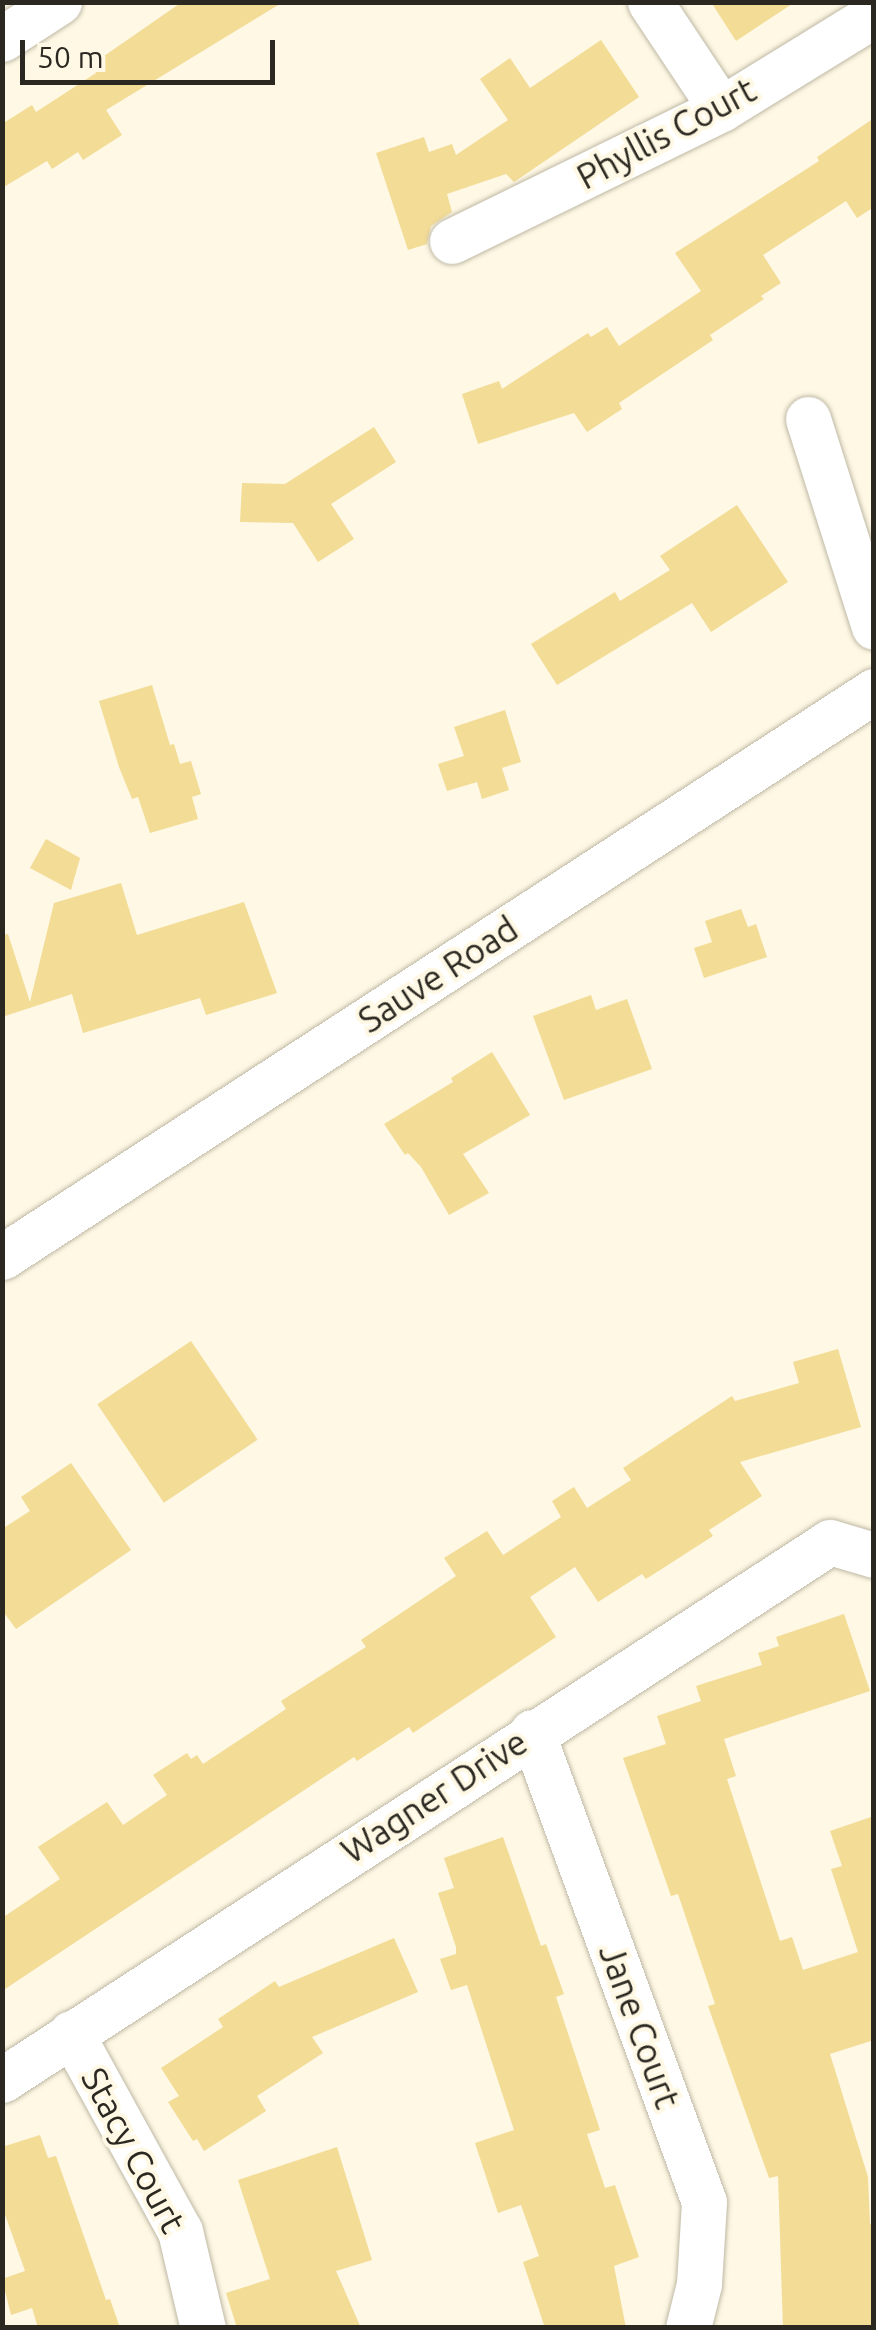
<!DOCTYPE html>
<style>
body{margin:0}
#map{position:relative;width:876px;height:2330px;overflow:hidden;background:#fef8e4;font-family:Ubuntu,sans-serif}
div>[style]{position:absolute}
.building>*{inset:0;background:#f3dc96;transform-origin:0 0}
.roads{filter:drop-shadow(0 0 2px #beb8a5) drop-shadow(0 0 2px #beb8a5)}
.minor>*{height:45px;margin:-22.5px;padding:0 22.5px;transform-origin:22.5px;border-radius:22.5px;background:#fff}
span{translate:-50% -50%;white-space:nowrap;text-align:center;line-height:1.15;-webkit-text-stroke:8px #fef8e4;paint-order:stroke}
.street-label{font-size:35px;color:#2b2821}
.frame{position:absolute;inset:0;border:5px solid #2b2821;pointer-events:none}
.scale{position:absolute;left:20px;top:40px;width:255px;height:45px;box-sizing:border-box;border:5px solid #2b2821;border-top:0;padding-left:12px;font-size:30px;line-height:35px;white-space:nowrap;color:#2b2821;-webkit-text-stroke:8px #fef8e4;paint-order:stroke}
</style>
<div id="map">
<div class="building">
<i style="clip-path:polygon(182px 2px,283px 2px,106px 110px,122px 135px,83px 160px,78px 152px,52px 169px,47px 161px,2px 188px,2px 124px,32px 105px,36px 112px,96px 73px,91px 65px)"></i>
<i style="clip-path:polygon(711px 2px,795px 2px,736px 41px)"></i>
<i style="clip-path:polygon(601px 40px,639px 97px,514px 182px,506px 174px,447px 194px,452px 212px,431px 226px,427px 244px,408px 250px,376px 153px,424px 137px,429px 152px,452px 144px,456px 155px,508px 120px,480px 79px,510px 58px,530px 88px)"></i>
<i style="clip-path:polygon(874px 118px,874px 207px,857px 218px,846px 201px,763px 255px,781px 283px,761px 296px,764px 299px,710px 335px,713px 340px,619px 403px,622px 409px,587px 432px,574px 413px,478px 444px,462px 394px,499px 381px,502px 389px,588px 333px,591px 337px,607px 327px,619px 346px,652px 324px,701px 291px,675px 253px,819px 161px,817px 157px)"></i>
<i style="clip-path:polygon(374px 427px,396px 462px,331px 504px,354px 539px,318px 562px,293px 523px,240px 522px,242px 483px,285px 484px)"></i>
<i style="clip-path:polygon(737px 505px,788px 582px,711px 632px,692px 603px,557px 685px,531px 644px,615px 592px,620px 601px,670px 570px,660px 556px)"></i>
<i style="clip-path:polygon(152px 685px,170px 745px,174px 744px,180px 764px,191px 761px,201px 794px,192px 797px,198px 819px,150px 833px,138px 797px,132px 799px,119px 767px,99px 701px)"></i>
<i style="clip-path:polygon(505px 710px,521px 762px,502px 768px,509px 790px,482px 799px,477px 782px,447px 791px,438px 764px,464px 756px,454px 727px)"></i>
<i style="clip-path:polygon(46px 839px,80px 858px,71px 890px,30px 868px)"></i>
<i style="clip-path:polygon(121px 883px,137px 935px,244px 902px,277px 993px,206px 1015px,200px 998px,83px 1033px,72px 994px,2px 1017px,2px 935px,8px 934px,30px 1002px,54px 903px)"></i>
<i style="clip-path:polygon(741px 909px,748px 927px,756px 924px,767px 957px,704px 978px,694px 948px,712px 942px,705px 921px)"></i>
<i style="clip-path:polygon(591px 995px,596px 1010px,627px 999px,652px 1069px,564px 1100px,533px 1016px)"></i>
<i style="clip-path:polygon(492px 1052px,530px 1115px,463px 1154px,489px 1193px,449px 1215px,421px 1167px,408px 1153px,405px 1155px,384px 1124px,453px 1082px,451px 1078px)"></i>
<i style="left:191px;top:1341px;width:119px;height:113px;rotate:56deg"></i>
<i style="clip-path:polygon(838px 1349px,861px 1427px,740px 1462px,762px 1496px,709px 1530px,713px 1536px,646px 1579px,642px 1574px,598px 1602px,575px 1567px,530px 1597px,556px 1637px,413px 1733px,409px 1727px,357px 1761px,354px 1757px,2px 1991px,2px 1918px,60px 1879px,38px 1847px,107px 1802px,123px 1825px,167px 1795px,153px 1775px,187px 1753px,191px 1759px,197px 1755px,203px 1764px,286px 1709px,281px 1701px,366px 1647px,361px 1640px,456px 1576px,444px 1558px,487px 1531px,503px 1555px,561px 1517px,552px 1501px,574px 1487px,587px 1508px,631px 1480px,623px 1468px,732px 1396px,735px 1401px,799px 1383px,793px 1362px)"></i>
<i style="clip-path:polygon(71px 1463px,131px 1550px,16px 1629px,2px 1610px,2px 1529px,30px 1511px,21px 1497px)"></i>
<i style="clip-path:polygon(844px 1614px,870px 1691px,724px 1739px,736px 1776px,727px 1779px,780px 1941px,792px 1937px,803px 1970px,858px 1952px,831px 1869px,842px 1866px,830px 1831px,874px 1816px,874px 2040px,830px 2054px,868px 2177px,870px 2224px,874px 2224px,874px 2328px,783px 2328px,778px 2176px,769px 2178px,708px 2006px,715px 2004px,678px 1894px,671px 1896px,623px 1758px,666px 1744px,657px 1716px,701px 1701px,696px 1686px,762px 1665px,758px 1653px,779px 1646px,776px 1637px)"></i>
<i style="clip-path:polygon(503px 1837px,541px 1946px,546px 1944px,564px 1994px,556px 1997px,600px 2130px,587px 2134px,605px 2188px,615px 2185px,639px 2257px,614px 2266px,626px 2328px,545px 2328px,523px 2262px,539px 2256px,521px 2205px,498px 2213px,475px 2143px,514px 2130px,467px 1985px,451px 1990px,440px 1959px,456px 1954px,456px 1947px,438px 1893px,454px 1888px,444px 1858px)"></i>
<i style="clip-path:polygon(394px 1938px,418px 1992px,312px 2037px,323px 2053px,257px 2096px,266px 2111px,204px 2151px,197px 2139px,193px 2141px,168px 2102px,179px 2096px,161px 2068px,223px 2027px,218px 2019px,275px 1981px,279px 1987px)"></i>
<i style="clip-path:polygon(40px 2135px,48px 2158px,56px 2156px,106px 2300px,110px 2299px,120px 2328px,38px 2328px,32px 2308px,11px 2315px,2px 2279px,25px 2271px,2px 2206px,2px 2147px)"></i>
<i style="clip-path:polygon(337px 2147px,372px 2260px,336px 2271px,361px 2328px,237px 2328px,226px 2293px,270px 2279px,238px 2180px)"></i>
</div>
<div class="roads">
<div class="minor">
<i style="left:650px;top:2px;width:128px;rotate:56.4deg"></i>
<i style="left:2px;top:39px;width:68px;rotate:-33deg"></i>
<i style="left:452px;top:241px;width:300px;rotate:-26.1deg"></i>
<i style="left:721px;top:109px;width:180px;rotate:-31.6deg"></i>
<i style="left:808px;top:419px;width:218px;rotate:72.4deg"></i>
<i style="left:2px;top:1257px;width:1040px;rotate:-32.99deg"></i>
<i style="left:532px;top:1732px;width:500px;rotate:69.9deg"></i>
<i style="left:704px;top:2202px;width:82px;rotate:93.5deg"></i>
<i style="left:699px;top:2284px;width:45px;rotate:104deg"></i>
<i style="left:71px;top:2033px;width:226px;rotate:61.2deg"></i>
<i style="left:180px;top:2231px;width:100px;rotate:76.7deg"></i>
<i style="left:2px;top:2080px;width:987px;rotate:-33.01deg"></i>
<i style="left:830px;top:1542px;width:46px;rotate:16.5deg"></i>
</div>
</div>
<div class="street-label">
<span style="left:666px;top:133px;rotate:-28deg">Phyllis Court</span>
<span style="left:438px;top:974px;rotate:-33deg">Sauve Road</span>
<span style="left:434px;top:1796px;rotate:-33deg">Wagner Drive</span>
<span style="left:640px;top:2026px;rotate:70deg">Jane Court</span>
<span style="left:134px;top:2150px;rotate:62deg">Stacy Court</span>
</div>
<div class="frame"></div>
<div class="scale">50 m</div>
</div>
